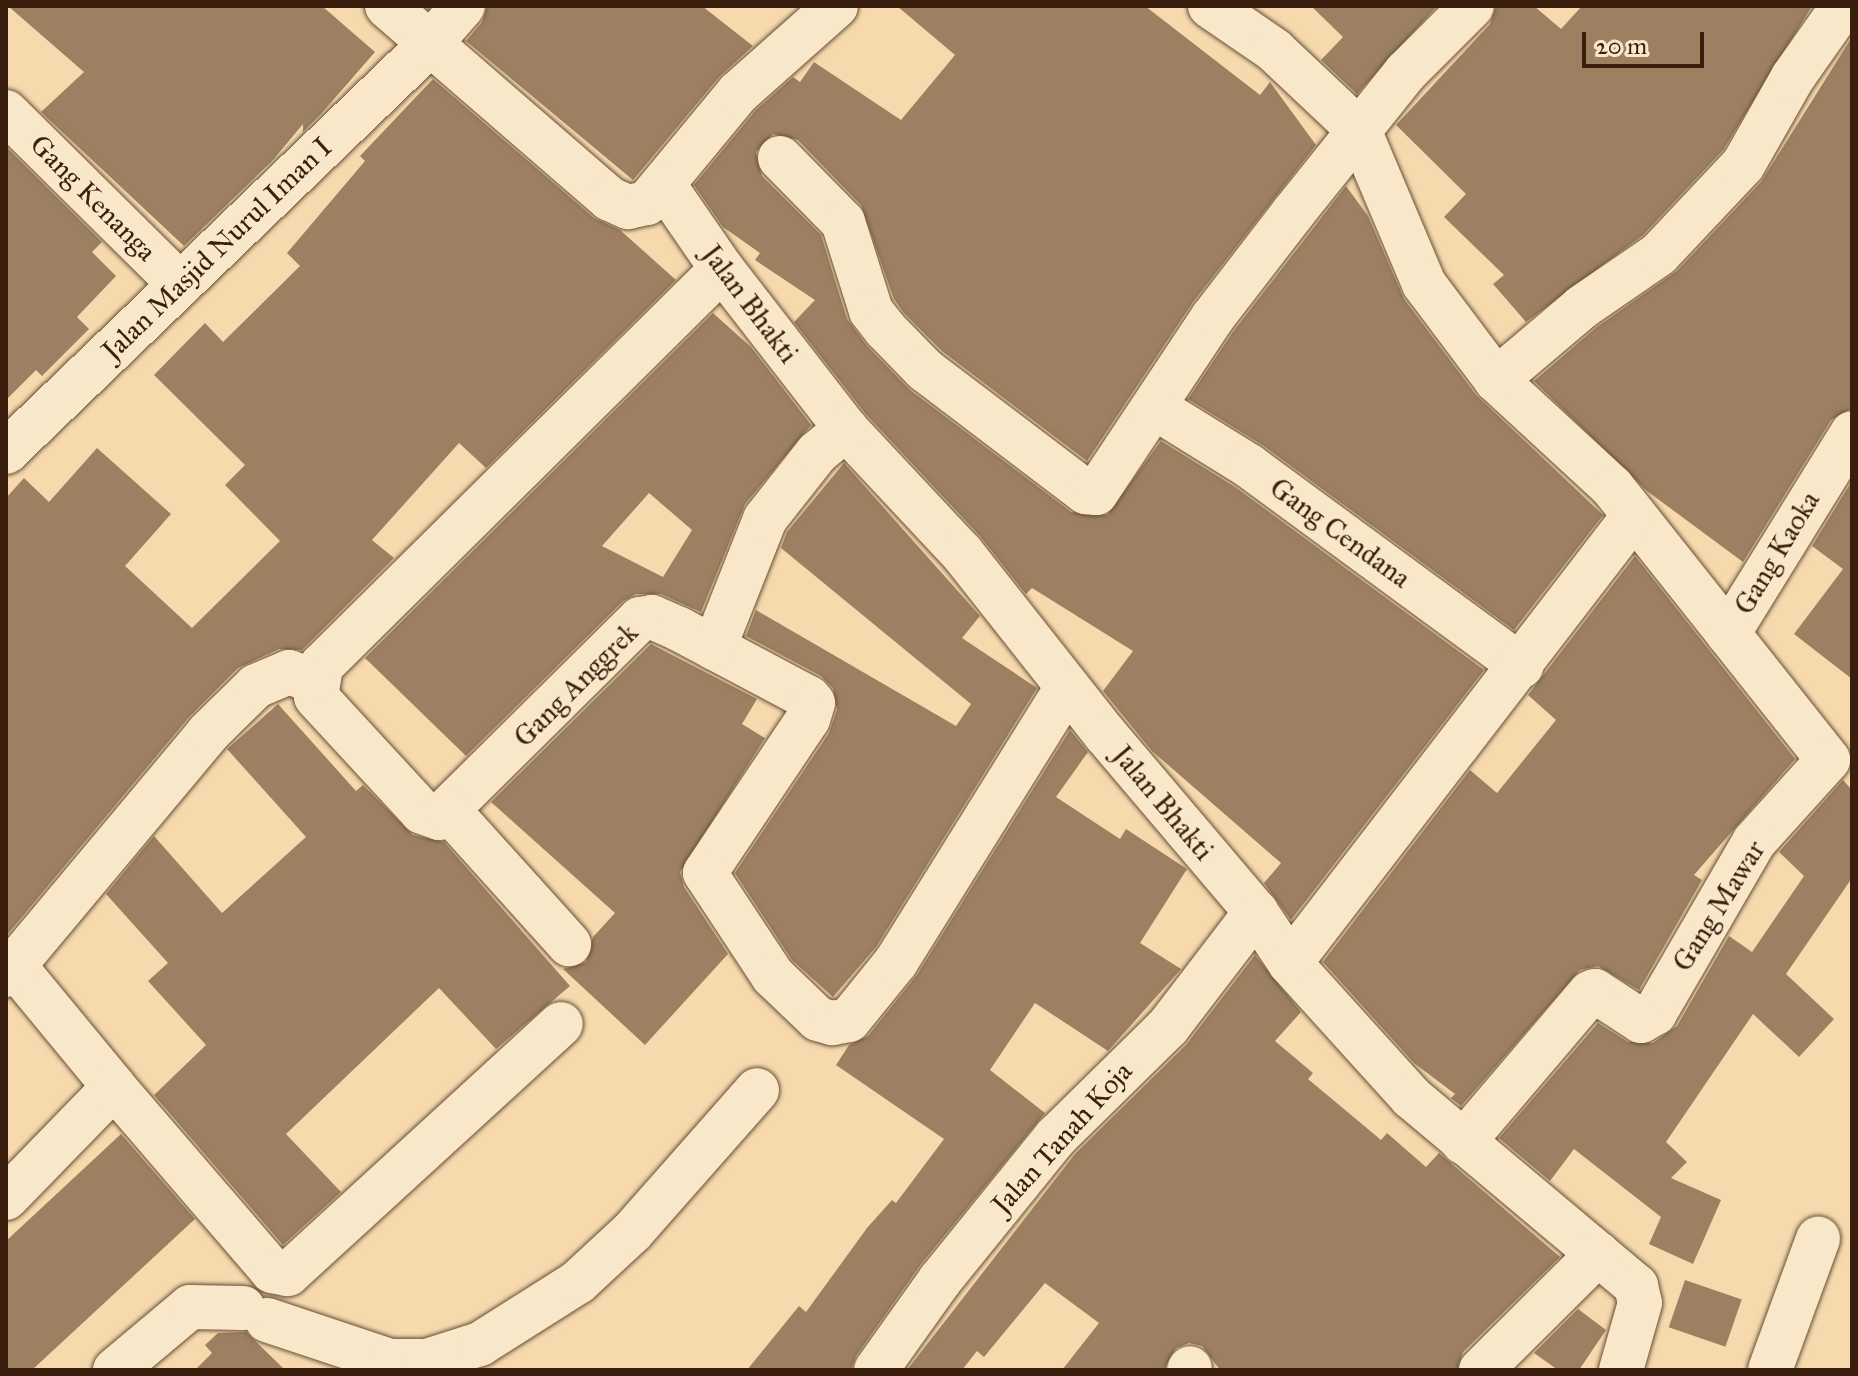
<!DOCTYPE html>
<style>
body{margin:0}
#map{position:relative;width:1858px;height:1376px;overflow:hidden;background:#f6daae;font-family:"IM FELL Great Primer",serif}
div>[style]{position:absolute}
.building>*{inset:0;background:#9c8061;transform-origin:0 0}
.roads{filter:drop-shadow(0 0 2px #694e36) drop-shadow(0 0 2px #694e36)}
.minor>*{height:44px;margin:-22px;padding:0 22px;transform-origin:22px;border-radius:22px;background:#f9e7ca}
span{translate:-50% -50%;white-space:nowrap;text-align:center;line-height:1.15;-webkit-text-stroke:8px #f9e7ca;paint-order:stroke}
.street-label{font-size:28px;color:#3a1f0e}
.frame{position:absolute;inset:0;border:8px solid #3a1f0e;pointer-events:none}
.scale{position:absolute;left:1582px;top:32px;width:122px;height:36px;box-sizing:border-box;border:4px solid #3a1f0e;border-top:0;padding-left:10px;font-size:24px;line-height:28px;white-space:nowrap;color:#3a1f0e;-webkit-text-stroke:6px #f9e7ca;paint-order:stroke}
</style>
<div id="map">
<div class="building">
<i style="clip-path:polygon(8px 6px,322px 6px,375px 52px,321px 114px,303px 132px,303px 124px,273px 160px,184px 246px,41px 112px,84px 72px)"></i>
<i style="clip-path:polygon(487px 6px,702px 6px,753px 46px,719px 77px,633px 180px,466px 41px,482px 22px)"></i>
<i style="clip-path:polygon(897px 6px,1145px 6px,1260px 95px,1270px 82px,1316px 145px,1193px 302px,1087px 461px,942px 351px,904px 313px,894px 299px,861px 205px,798px 140px,773px 134px,756px 152px,762px 176px,821px 235px,847px 319px,867px 346px,910px 390px,1071px 512px,1107px 515px,1161px 441px,1235px 487px,1484px 670px,1291px 920px,1264px 883px,1281px 863px,1152px 751px,1103px 691px,1133px 651px,1032px 588px,1026px 594px,980px 536px,865px 413px,794px 322px,815px 300px,755px 260px,760px 253px,723px 227px,694px 185px,756px 110px,793px 77px,800px 82px,814px 62px,901px 120px,955px 55px)"></i>
<i style="clip-path:polygon(1311px 6px,1437px 6px,1357px 94px,1321px 60px,1343px 37px)"></i>
<i style="clip-path:polygon(1496px 6px,1534px 6px,1561px 29px,1582px 6px,1812px 6px,1723px 150px,1643px 235px,1526px 322px,1493px 284px,1504px 275px,1444px 217px,1466px 194px,1396px 125px,1490px 24px)"></i>
<i style="clip-path:polygon(1852px 37px,1852px 408px,1831px 420px,1743px 562px,1647px 491px,1534px 381px,1597px 327px,1677px 271px,1761px 182px)"></i>
<i style="clip-path:polygon(433px 79px,594px 218px,620px 230px,676px 280px,486px 468px,459px 443px,372px 540px,394px 558px,302px 650px,279px 649px,238px 668px,189px 717px,6px 936px,6px 498px,24px 478px,49px 502px,97px 448px,171px 514px,125px 566px,192px 628px,280px 541px,225px 485px,245px 465px,154px 375px,205px 323px,223px 342px,300px 266px,287px 253px,365px 161px,360px 156px)"></i>
<i style="clip-path:polygon(6px 147px,102px 242px,92px 252px,116px 276px,77px 317px,89px 329px,42px 376px,36px 370px,6px 400px)"></i>
<i style="clip-path:polygon(1346px 186px,1368px 216px,1404px 299px,1476px 395px,1603px 515px,1514px 630px,1264px 446px,1188px 399px,1233px 332px)"></i>
<i style="clip-path:polygon(evenodd,713px 313px,751px 347px,811px 425px,745px 504px,701px 612px,661px 594px,636px 594px,623px 601px,466px 756px,365px 658px,713px 313px,649px 493px,692px 530px,663px 577px,602px 546px,649px 493px)"></i>
<i style="clip-path:polygon(844px 463px,980px 616px,962px 638px,1037px 688px,876px 947px,833px 997px,792px 960px,735px 873px,829px 733px,837px 710px,833px 688px,821px 676px,746px 636px,756px 610px,956px 726px,971px 704px,781px 548px,787px 532px)"></i>
<i style="clip-path:polygon(1852px 481px,1852px 679px,1794px 634px,1843px 569px,1812px 546px)"></i>
<i style="clip-path:polygon(1635px 556px,1795px 759px,1694px 875px,1702px 880px,1639px 990px,1598px 966px,1580px 970px,1461px 1106px,1451px 1098px,1455px 1094px,1414px 1063px,1323px 962px,1470px 770px,1497px 793px,1556px 720px,1528px 695px)"></i>
<i style="clip-path:polygon(651px 644px,757px 699px,742px 724px,765px 738px,680px 872px,684px 887px,728px 954px,645px 1045px,563px 969px,586px 962px,593px 937px,615px 913px,491px 802px)"></i>
<i style="clip-path:polygon(278px 704px,356px 791px,363px 785px,413px 835px,444px 842px,570px 986px,496px 1049px,439px 988px,286px 1134px,341px 1192px,283px 1245px,154px 1095px,206px 1045px,148px 981px,168px 963px,106px 894px,154px 836px,222px 913px,306px 837px,227px 749px)"></i>
<i style="clip-path:polygon(1070px 730px,1088px 752px,1056px 797px,1120px 839px,1126px 829px,1187px 869px,1140px 943px,1181px 969px,1108px 1051px,1035px 1003px,990px 1070px,1045px 1113px,921px 1264px,856px 1356px,851px 1370px,747px 1370px,799px 1306px,806px 1312px,867px 1228px,892px 1200px,896px 1203px,944px 1139px,836px 1065px,849px 1045px,868px 1036px,917px 975px)"></i>
<i style="clip-path:polygon(1843px 780px,1852px 790px,1852px 878px,1786px 974px,1834px 1019px,1799px 1057px,1753px 1014px,1666px 1142px,1687px 1162px,1671px 1178px,1721px 1200px,1693px 1264px,1649px 1244px,1661px 1217px,1574px 1149px,1550px 1181px,1499px 1138px,1598px 1023px,1628px 1042px,1653px 1043px,1677px 1026px,1729px 936px,1752px 952px,1804px 876px,1779px 852px)"></i>
<i style="clip-path:polygon(1255px 955px,1301px 1012px,1275px 1041px,1313px 1073px,1308px 1079px,1381px 1140px,1387px 1133px,1426px 1167px,1439px 1153px,1560px 1257px,1463px 1352px,1457px 1370px,1220px 1370px,1202px 1346px,1189px 1343px,1176px 1348px,1164px 1370px,1062px 1370px,1099px 1323px,1045px 1283px,984px 1357px,977px 1351px,962px 1370px,907px 1370px,1075px 1154px,1186px 1045px)"></i>
<i style="clip-path:polygon(121px 1134px,195px 1219px,32px 1370px,6px 1370px,6px 1241px)"></i>
<i style="left:1685px;top:1280px;width:60px;height:50px;rotate:19deg"></i>
<i style="clip-path:polygon(1578px 1309px,1606px 1330px,1579px 1370px,1558px 1370px,1534px 1353px)"></i>
<i style="clip-path:polygon(246px 1332px,285px 1370px,195px 1370px,212px 1353px,205px 1345px,218px 1333px)"></i>
</div>
<div class="roads">
<div class="minor">
<i style="left:387px;top:6px;width:295px;rotate:40.9deg"></i>
<i style="left:610px;top:199px;width:20px;rotate:24deg"></i>
<i style="left:628px;top:207px;width:19px;rotate:-12deg"></i>
<i style="left:647px;top:203px;width:143px;rotate:-50.4deg"></i>
<i style="left:738px;top:93px;width:131px;rotate:-41.6deg"></i>
<i style="left:1210px;top:6px;width:78px;rotate:34.5deg"></i>
<i style="left:1274px;top:50px;width:117px;rotate:43.3deg"></i>
<i style="left:1359px;top:130px;width:167px;rotate:67.1deg"></i>
<i style="left:1424px;top:284px;width:120px;rotate:53.1deg"></i>
<i style="left:1496px;top:380px;width:158px;rotate:42.7deg"></i>
<i style="left:1612px;top:487px;width:348px;rotate:51.6deg"></i>
<i style="left:1828px;top:760px;width:110px;rotate:132.1deg"></i>
<i style="left:1754px;top:842px;width:198px;rotate:120.1deg"></i>
<i style="left:1655px;top:1013px;width:16px;rotate:150deg"></i>
<i style="left:1641px;top:1021px;width:55px;rotate:-146.9deg"></i>
<i style="left:1595px;top:991px;width:5px;rotate:158deg"></i>
<i style="left:1590px;top:993px;width:196px;rotate:130.4deg"></i>
<i style="left:6px;top:112px;width:245px;rotate:44.7deg"></i>
<i style="left:780px;top:158px;width:90px;rotate:45.5deg"></i>
<i style="left:843px;top:222px;width:93px;rotate:72.5deg"></i>
<i style="left:871px;top:311px;width:23px;rotate:52deg"></i>
<i style="left:885px;top:329px;width:57px;rotate:45.7deg"></i>
<i style="left:925px;top:370px;width:202px;rotate:37.2deg"></i>
<i style="left:1086px;top:492px;width:10px;rotate:6deg"></i>
<i style="left:1096px;top:493px;width:211px;rotate:-56.4deg"></i>
<i style="left:1213px;top:317px;width:131px;rotate:-52.4deg"></i>
<i style="left:1293px;top:213px;width:181px;rotate:-51.3deg"></i>
<i style="left:1406px;top:72px;width:93px;rotate:-45deg"></i>
<i style="left:664px;top:185px;width:102px;rotate:55.4deg"></i>
<i style="left:722px;top:269px;width:202px;rotate:52.2deg"></i>
<i style="left:846px;top:429px;width:170px;rotate:46.9deg"></i>
<i style="left:962px;top:553px;width:231px;rotate:51.7deg"></i>
<i style="left:1105px;top:734px;width:233px;rotate:49.7deg"></i>
<i style="left:1256px;top:912px;width:61px;rotate:56.3deg"></i>
<i style="left:1290px;top:963px;width:181px;rotate:47.9deg"></i>
<i style="left:1411px;top:1097px;width:294px;rotate:40deg"></i>
<i style="left:1636px;top:1286px;width:17px;rotate:77deg"></i>
<i style="left:1640px;top:1303px;width:70px;rotate:105.8deg"></i>
<i style="left:722px;top:269px;width:564px;rotate:135.29deg"></i>
<i style="left:321px;top:666px;width:31px;rotate:99deg"></i>
<i style="left:316px;top:697px;width:156px;rotate:47.3deg"></i>
<i style="left:422px;top:812px;width:18px;rotate:19deg"></i>
<i style="left:439px;top:818px;width:283px;rotate:-44.7deg"></i>
<i style="left:640px;top:619px;width:12px;rotate:-9deg"></i>
<i style="left:652px;top:617px;width:30px;rotate:24deg"></i>
<i style="left:679px;top:629px;width:147px;rotate:28deg"></i>
<i style="left:809px;top:698px;width:6px;rotate:51deg"></i>
<i style="left:813px;top:703px;width:17px;rotate:107deg"></i>
<i style="left:808px;top:719px;width:185px;rotate:123.8deg"></i>
<i style="left:705px;top:873px;width:123px;rotate:56.6deg"></i>
<i style="left:773px;top:976px;width:62px;rotate:43.7deg"></i>
<i style="left:818px;top:1019px;width:15px;rotate:16deg"></i>
<i style="left:832px;top:1023px;width:17px;rotate:-10deg"></i>
<i style="left:849px;top:1020px;width:75px;rotate:-51deg"></i>
<i style="left:896px;top:962px;width:324px;rotate:-58.1deg"></i>
<i style="left:1496px;top:380px;width:113px;rotate:-40.3deg"></i>
<i style="left:1582px;top:307px;width:93px;rotate:-34.5deg"></i>
<i style="left:1659px;top:254px;width:122px;rotate:-46.7deg"></i>
<i style="left:1743px;top:165px;width:101px;rotate:-60.4deg"></i>
<i style="left:1793px;top:77px;width:87px;rotate:-54.8deg"></i>
<i style="left:1154px;top:407px;width:112px;rotate:31.8deg"></i>
<i style="left:1249px;top:466px;width:338px;rotate:36.3deg"></i>
<i style="left:6px;top:452px;width:586px;rotate:-43.89deg"></i>
<i style="left:428px;top:46px;width:53px;rotate:-48.8deg"></i>
<i style="left:1728px;top:634px;width:236px;rotate:-58.3deg"></i>
<i style="left:714px;top:648px;width:139px;rotate:-68.4deg"></i>
<i style="left:765px;top:519px;width:84px;rotate:-51.8deg"></i>
<i style="left:817px;top:453px;width:38px;rotate:-40deg"></i>
<i style="left:450px;top:812px;width:178px;rotate:48deg"></i>
<i style="left:1290px;top:963px;width:563px;rotate:-52.44deg"></i>
<i style="left:16px;top:968px;width:154px;rotate:50.5deg"></i>
<i style="left:6px;top:975px;width:315px;rotate:-50.1deg"></i>
<i style="left:208px;top:733px;width:67px;rotate:-44.4deg"></i>
<i style="left:256px;top:686px;width:36px;rotate:-23deg"></i>
<i style="left:289px;top:672px;width:28px;rotate:21deg"></i>
<i style="left:6px;top:1198px;width:155px;rotate:-45.8deg"></i>
<i style="left:114px;top:1087px;width:243px;rotate:49.3deg"></i>
<i style="left:272px;top:1271px;width:16px;rotate:11deg"></i>
<i style="left:288px;top:1274px;width:370px;rotate:-42.5deg"></i>
<i style="left:267px;top:1320px;width:130px;rotate:18.4deg"></i>
<i style="left:390px;top:1361px;width:37px"></i>
<i style="left:427px;top:1361px;width:56px;rotate:-17.8deg"></i>
<i style="left:480px;top:1344px;width:116px;rotate:-32.3deg"></i>
<i style="left:578px;top:1282px;width:74px;rotate:-42.8deg"></i>
<i style="left:632px;top:1232px;width:189px;rotate:-48.6deg"></i>
<i style="left:115px;top:1370px;width:98px;rotate:-40deg"></i>
<i style="left:190px;top:1307px;width:53px;rotate:1.1deg"></i>
<i style="left:876px;top:1370px;width:110px;rotate:-54.6deg"></i>
<i style="left:940px;top:1280px;width:184px;rotate:-51deg"></i>
<i style="left:1056px;top:1137px;width:157px;rotate:-44.5deg"></i>
<i style="left:1168px;top:1027px;width:145px;rotate:-52.6deg"></i>
<i style="left:1189px;top:1370px;width:2px;rotate:-63deg"></i>
<i style="left:1481px;top:1370px;width:165px;rotate:-44.8deg"></i>
<i style="left:1770px;top:1370px;width:140px;rotate:-69.9deg"></i>
</div>
</div>
<div class="street-label">
<span style="left:93px;top:198px;rotate:45deg">Gang Kenanga</span>
<span style="left:217px;top:249px;rotate:-44deg">Jalan Masjid Nurul Iman I</span>
<span style="left:750px;top:304px;rotate:53deg">Jalan Bhakti</span>
<span style="left:1340px;top:533px;rotate:36deg">Gang Cendana</span>
<span style="left:1777px;top:553px;rotate:-59deg">Gang Kaoka</span>
<span style="left:576px;top:685px;rotate:-45deg">Gang Anggrek</span>
<span style="left:1163px;top:803px;rotate:50deg">Jalan Bhakti</span>
<span style="left:1719px;top:906px;rotate:-58deg">Gang Mawar</span>
<span style="left:1062px;top:1138px;rotate:-48deg">Jalan Tanah Koja</span>
</div>
<div class="frame"></div>
<div class="scale">20 m</div>
</div>
